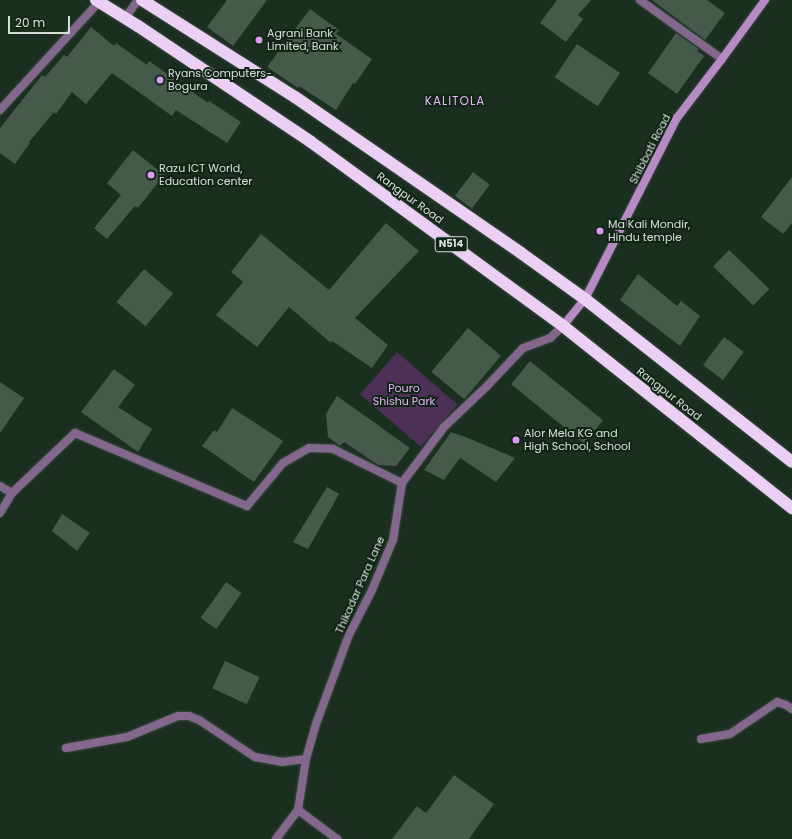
<!DOCTYPE html>
<style>
body{margin:0}
#map{position:relative;width:792px;height:839px;overflow:hidden;background:#1b2f21;font-family:Poppins,sans-serif}
div>[style]{position:absolute}
.green>*{inset:0;background:#4d3056;transform-origin:0 0}
.building>*{inset:0;background:#455a4b;transform-origin:0 0}
.roads{filter:drop-shadow(0 0 1px #394b3e) drop-shadow(0 0 1px #394b3e)}
.street>*{height:8px;margin:-4px;padding:0 4px;transform-origin:4px;border-radius:4px;background:#83678c}
.secondary>*{height:8px;margin:-4px;padding:0 4px;transform-origin:4px;border-radius:4px;background:#b789c5}
.highway>*{height:12px;margin:-6px;padding:0 6px;transform-origin:6px;border-radius:6px;background:#ebcff4}
.dots>*{width:11px;height:11px;translate:-50% -50%;box-sizing:border-box;border:2px solid #112517;border-radius:50%}
span{translate:-50% -50%;white-space:nowrap;text-align:center;line-height:1.15;-webkit-text-stroke:4px #112517;paint-order:stroke}
.shield-label span{padding:1px 3px;background:#112517;border:1px solid;border-radius:3px;-webkit-text-stroke-width:0}
.shield-label{font-size:10px;color:#d4e0d7;font-weight:700}
.poi-label{font-size:11px;color:#d4e0d7}
.left{translate:0 -50%;text-align:left}
.street-label{font-size:11px;color:#d4e0d7}
.park-label{font-size:11px;color:#e9b2fa}
.neighbourhood-label{font-size:12px;color:#e5b5f4;letter-spacing:1px}
.scale{position:absolute;left:8px;top:16px;width:62px;height:18px;box-sizing:border-box;border:2px solid #d4e0d7;border-top:0;padding-left:5px;font-size:12px;line-height:14px;white-space:nowrap;color:#d4e0d7;-webkit-text-stroke:3px #112517;paint-order:stroke}
</style>
<div id="map">
<div class="green">
<i style="left:397px;top:352px;width:80px;height:56px;rotate:41deg"></i>
</div>
<div class="building">
<i style="clip-path:polygon(227px 0,267px 0,233px 46px,207px 27px)"></i>
<i style="clip-path:polygon(557px 0,591px 0,578px 15px,583px 19px,566px 42px,540px 23px)"></i>
<i style="clip-path:polygon(652px 0,707px 0,725px 13px,705px 40px)"></i>
<i style="clip-path:polygon(310px 9px,339px 30px,336px 34px,372px 59px,355px 84px,353px 83px,336px 110px,299px 86px,298px 88px,267px 67px)"></i>
<i style="clip-path:polygon(91px 27px,114px 46px,116px 43px,147px 65px,149px 61px,208px 103px,209px 101px,241px 122px,227px 143px,176px 110px,172px 116px,112px 73px,86px 104px,72px 92px,56px 114px,54px 112px,29px 142px,30px 143px,15px 164px,0 153px,0 128px,42px 75px,45px 77px,64px 55px,67px 57px)"></i>
<i style="clip-path:polygon(676px 33px,699px 49px,697px 51px,704px 56px,677px 94px,648px 73px)"></i>
<i style="left:577px;top:44px;width:52px;height:40px;rotate:34deg"></i>
<i style="clip-path:polygon(133px 150px,164px 175px,138px 208px,135px 206px,107px 239px,94px 228px,121px 195px,107px 183px)"></i>
<i style="left:473px;top:172px;width:21px;height:30px;rotate:37deg"></i>
<i style="clip-path:polygon(792px 177px,792px 223px,783px 234px,761px 217px)"></i>
<i style="clip-path:polygon(386px 223px,419px 251px,355px 318px,388px 345px,372px 368px,332px 341px,331px 343px,289px 307px,257px 347px,216px 315px,243px 282px,231px 272px,261px 234px,329px 290px)"></i>
<i style="left:729px;top:250px;width:56px;height:23px;rotate:44deg"></i>
<i style="left:144px;top:269px;width:38px;height:43px;rotate:40deg"></i>
<i style="clip-path:polygon(638px 274px,677px 306px,681px 301px,700px 316px,680px 346px,620px 300px)"></i>
<i style="left:468px;top:328px;width:43px;height:57px;rotate:40deg"></i>
<i style="left:724px;top:337px;width:25px;height:35px;rotate:37deg"></i>
<i style="left:530px;top:361px;width:94px;height:30px;rotate:39deg"></i>
<i style="clip-path:polygon(114px 369px,135px 385px,118px 407px,152px 429px,138px 452px,81px 412px)"></i>
<i style="clip-path:polygon(0 382px,24px 398px,0 433px)"></i>
<i style="clip-path:polygon(337px 396px,410px 448px,396px 466px,378px 465px,344px 442px,340px 446px,328px 437px,326px 414px)"></i>
<i style="clip-path:polygon(232px 408px,283px 441px,254px 482px,202px 446px,214px 430px,217px 432px)"></i>
<i style="clip-path:polygon(451px 432px,468px 438px,515px 458px,496px 482px,460px 458px,444px 480px,424px 470px)"></i>
<i style="clip-path:polygon(327px 487px,339px 494px,308px 549px,293px 542px)"></i>
<i style="clip-path:polygon(62px 514px,90px 533px,77px 551px,52px 531px)"></i>
<i style="left:226px;top:582px;width:19px;height:44px;rotate:35deg"></i>
<i style="left:225px;top:661px;width:38px;height:30px;rotate:25deg"></i>
<i style="clip-path:polygon(454px 775px,494px 804px,469px 839px,392px 839px,417px 806px,426px 813px)"></i>
</div>
<div class="roads">
<div class="street">
<i style="left:640px;top:0;width:101px;rotate:35.7deg"></i>
<i style="left:125px;top:18px;width:22px;rotate:-54deg"></i>
<i style="left:0;top:110px;width:147px;rotate:-47.5deg"></i>
<i style="left:0;top:486px;width:14px;rotate:30deg"></i>
<i style="left:0;top:513px;width:23px;rotate:-59deg"></i>
<i style="left:12px;top:493px;width:87px;rotate:-43.6deg"></i>
<i style="left:75px;top:433px;width:187px;rotate:23deg"></i>
<i style="left:247px;top:506px;width:56px;rotate:-50.1deg"></i>
<i style="left:283px;top:463px;width:30px;rotate:-30deg"></i>
<i style="left:309px;top:448px;width:24px;rotate:2deg"></i>
<i style="left:333px;top:449px;width:77px;rotate:26.2deg"></i>
<i style="left:701px;top:739px;width:29px;rotate:-10deg"></i>
<i style="left:730px;top:734px;width:57px;rotate:-34.2deg"></i>
<i style="left:777px;top:702px;width:9px;rotate:18deg"></i>
<i style="left:786px;top:705px;width:7px;rotate:34deg"></i>
<i style="left:66px;top:748px;width:62px;rotate:-10.2deg"></i>
<i style="left:127px;top:737px;width:55px;rotate:-22.4deg"></i>
<i style="left:178px;top:716px;width:11px"></i>
<i style="left:189px;top:716px;width:11px;rotate:22deg"></i>
<i style="left:199px;top:720px;width:67px;rotate:33.5deg"></i>
<i style="left:255px;top:757px;width:27px;rotate:10deg"></i>
<i style="left:282px;top:762px;width:24px;rotate:-7deg"></i>
<i style="left:298px;top:810px;width:49px;rotate:36.6deg"></i>
<i style="left:276px;top:839px;width:36px;rotate:-53deg"></i>
<i style="left:298px;top:810px;width:52px;rotate:-81.1deg"></i>
<i style="left:306px;top:759px;width:36px;rotate:-74deg"></i>
<i style="left:316px;top:724px;width:95px;rotate:-69.7deg"></i>
<i style="left:349px;top:635px;width:51px;rotate:-62.9deg"></i>
<i style="left:372px;top:590px;width:54px;rotate:-67.2deg"></i>
<i style="left:393px;top:540px;width:58px;rotate:-81deg"></i>
<i style="left:402px;top:483px;width:70px;rotate:-53.1deg"></i>
<i style="left:444px;top:427px;width:59px;rotate:-43.6deg"></i>
<i style="left:487px;top:386px;width:52px;rotate:-46.5deg"></i>
<i style="left:523px;top:348px;width:29px;rotate:-20deg"></i>
<i style="left:550px;top:338px;width:18px;rotate:-43deg"></i>
</div>
<div class="secondary">
<i style="left:563px;top:326px;width:35px;rotate:-51deg"></i>
<i style="left:585px;top:299px;width:203px;rotate:-63.1deg"></i>
<i style="left:677px;top:118px;width:74px;rotate:-52.7deg"></i>
<i style="left:722px;top:59px;width:73px;rotate:-53.9deg"></i>
</div>
<div class="highway">
<i style="left:96px;top:0;width:49px;rotate:31.8deg"></i>
<i style="left:138px;top:26px;width:208px;rotate:33.8deg"></i>
<i style="left:311px;top:142px;width:312px;rotate:36.1deg"></i>
<i style="left:563px;top:326px;width:293px;rotate:38.5deg"></i>
<i style="left:142px;top:0;width:181px;rotate:32.4deg"></i>
<i style="left:295px;top:97px;width:275px;rotate:34.6deg"></i>
<i style="left:521px;top:253px;width:79px;rotate:35.7deg"></i>
<i style="left:585px;top:299px;width:263px;rotate:38.2deg"></i>
</div>
</div>
<div class="dots">
<i style="left:259px;top:40px;background:#dd99f3"></i>
<i style="left:160px;top:80px;background:#dd99f3"></i>
<i style="left:151px;top:175px;background:#dd99f3"></i>
<i style="left:600px;top:231px;background:#dd99f3"></i>
<i style="left:516px;top:440px;background:#dd99f3"></i>
</div>
<div class="shield-label">
<span style="left:451px;top:244px">N514</span>
</div>
<div class="poi-label">
<span class="left" style="left:267px;top:40px">Agrani Bank<br>Limited, Bank</span>
<span class="left" style="left:168px;top:80px">Ryans Computers-<br>Bogura</span>
<span class="left" style="left:159px;top:175px">Razu ICT World,<br>Education center</span>
<span class="left" style="left:608px;top:231px">Ma Kali Mondir,<br>Hindu temple</span>
<span class="left" style="left:524px;top:440px">Alor Mela KG and<br>High School, School</span>
</div>
<div class="street-label">
<span style="left:650px;top:149px;rotate:-63deg">Shibbati Road</span>
<span style="left:410px;top:198px;rotate:36deg">Rangpur Road</span>
<span style="left:669px;top:394px;rotate:38deg">Rangpur Road</span>
<span style="left:360px;top:585px;rotate:-66deg">Thikadar Para Lane</span>
</div>
<div class="park-label">
<span style="left:404px;top:395px">Pouro<br>Shishu Park</span>
</div>
<div class="neighbourhood-label">
<span style="left:455px;top:101px">KALITOLA</span>
</div>
<div class="scale">20 m</div>
</div>
